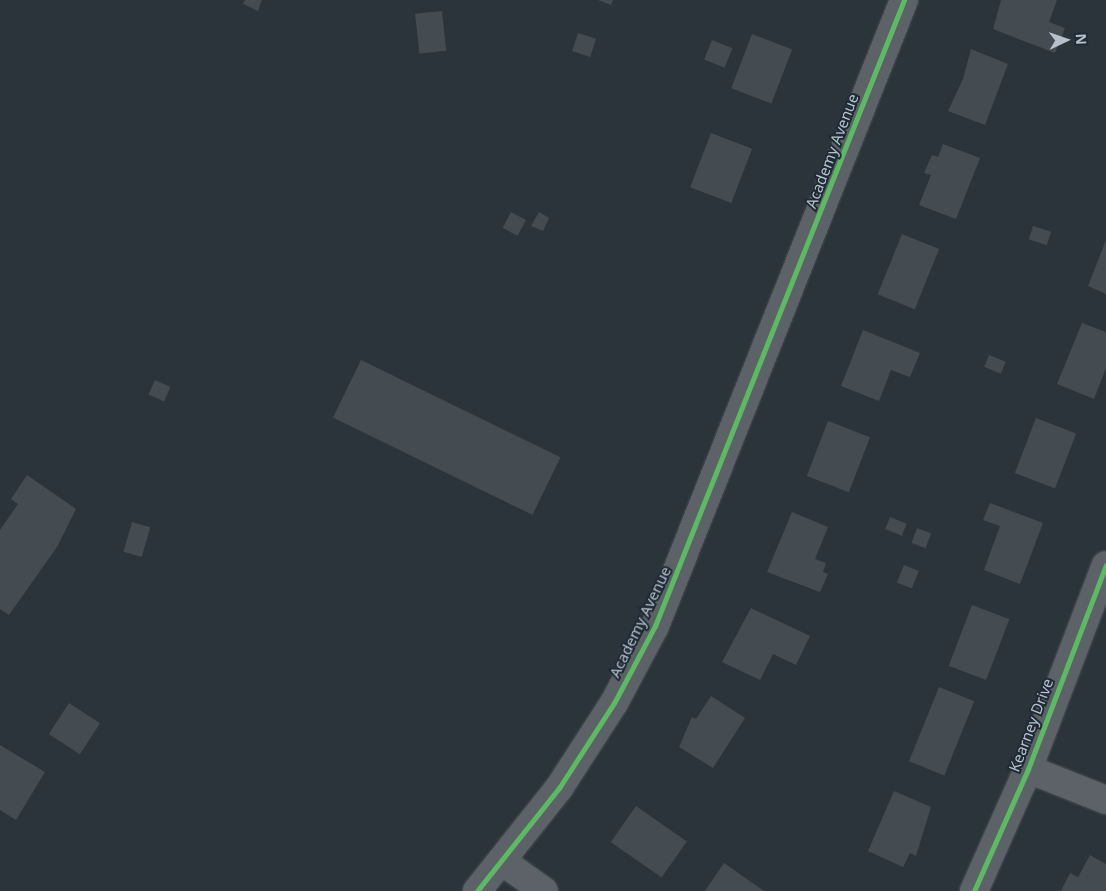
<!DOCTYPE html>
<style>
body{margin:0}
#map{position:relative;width:1106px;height:891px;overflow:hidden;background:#2c343b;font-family:"Noto Sans",sans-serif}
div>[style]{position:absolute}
.building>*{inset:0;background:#444b51;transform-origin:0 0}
.roads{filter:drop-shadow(0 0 1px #4a5055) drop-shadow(0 0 1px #4a5055)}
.minor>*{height:28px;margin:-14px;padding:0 14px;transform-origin:14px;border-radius:14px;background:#5c6268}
.tertiary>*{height:28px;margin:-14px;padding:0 14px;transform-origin:14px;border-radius:14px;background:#5c6268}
.cycleway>*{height:5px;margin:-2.5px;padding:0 2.5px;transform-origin:2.5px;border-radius:2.5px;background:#5cba63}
span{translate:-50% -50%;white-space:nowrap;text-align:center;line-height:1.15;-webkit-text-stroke:4px #1f2b36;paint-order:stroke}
.street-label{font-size:15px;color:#b7c1cb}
.north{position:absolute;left:1041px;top:15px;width:50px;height:50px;-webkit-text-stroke:4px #1f2b36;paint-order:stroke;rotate:87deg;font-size:14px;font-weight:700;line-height:20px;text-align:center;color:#b7c1cb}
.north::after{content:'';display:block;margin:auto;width:18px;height:22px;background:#b7c1cb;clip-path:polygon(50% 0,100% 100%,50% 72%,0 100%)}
</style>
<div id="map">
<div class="building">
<i style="clip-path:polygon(245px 0,262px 0,258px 11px,243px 4px)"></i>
<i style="clip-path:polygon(598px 0,613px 0,611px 5px)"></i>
<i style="clip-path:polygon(1001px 0,1057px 0,1049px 22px,1065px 28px,1055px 53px,993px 29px)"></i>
<i style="left:442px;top:11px;width:40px;height:27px;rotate:84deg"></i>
<i style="left:578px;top:33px;width:19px;height:19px;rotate:18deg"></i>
<i style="left:752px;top:34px;width:43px;height:58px;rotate:21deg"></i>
<i style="left:712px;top:40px;width:22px;height:21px;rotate:22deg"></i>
<i style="clip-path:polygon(971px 49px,1008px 64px,985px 125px,948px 111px,963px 79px)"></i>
<i style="left:711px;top:133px;width:44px;height:58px;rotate:21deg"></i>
<i style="clip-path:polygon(943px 144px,980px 158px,956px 219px,919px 205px,931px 175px,924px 173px,932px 155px,938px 157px)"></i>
<i style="left:511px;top:212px;width:17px;height:18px;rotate:28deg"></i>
<i style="clip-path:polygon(539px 212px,549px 218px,543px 231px,531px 226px)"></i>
<i style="left:1033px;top:226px;width:19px;height:14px;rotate:18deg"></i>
<i style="left:902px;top:234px;width:40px;height:65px;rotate:22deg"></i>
<i style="clip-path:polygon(1106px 240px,1106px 294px,1088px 286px)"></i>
<i style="clip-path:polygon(1082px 323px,1106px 332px,1106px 368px,1094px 399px,1057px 384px)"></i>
<i style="clip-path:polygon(863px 330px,920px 353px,910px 377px,891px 370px,879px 401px,841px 386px)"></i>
<i style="left:989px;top:355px;width:18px;height:13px;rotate:22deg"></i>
<i style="left:361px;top:360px;width:222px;height:64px;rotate:26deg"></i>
<i style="left:155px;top:380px;width:17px;height:16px;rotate:24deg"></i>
<i style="left:1036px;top:418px;width:43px;height:59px;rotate:21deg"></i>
<i style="left:828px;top:421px;width:45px;height:59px;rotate:21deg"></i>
<i style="clip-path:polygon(27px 475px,76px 509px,57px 547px,9px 615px,0 609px,0 530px,18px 504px,11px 499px)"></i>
<i style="clip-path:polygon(990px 503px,1043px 523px,1020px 584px,984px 570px,1000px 526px,983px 520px)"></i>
<i style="clip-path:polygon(792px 512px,828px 527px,815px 559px,826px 563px,823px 572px,828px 574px,820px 592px,767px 572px)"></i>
<i style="left:890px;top:517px;width:18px;height:13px;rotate:22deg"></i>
<i style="left:132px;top:522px;width:19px;height:31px;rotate:16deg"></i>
<i style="left:917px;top:528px;width:15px;height:16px;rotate:20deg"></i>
<i style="left:904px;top:565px;width:16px;height:19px;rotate:22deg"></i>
<i style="left:972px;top:605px;width:40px;height:65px;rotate:21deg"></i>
<i style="clip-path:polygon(751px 608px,810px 636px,796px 665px,773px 654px,760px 680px,722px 662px)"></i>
<i style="left:939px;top:687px;width:38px;height:80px;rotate:22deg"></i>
<i style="clip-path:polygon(711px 696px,745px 718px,713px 768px,679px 747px,692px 717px,696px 719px)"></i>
<i style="left:69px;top:703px;width:37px;height:37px;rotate:33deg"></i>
<i style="clip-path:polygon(0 745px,45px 772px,16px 820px,0 810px)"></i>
<i style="clip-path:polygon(894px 791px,931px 807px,916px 856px,910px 853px,903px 867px,868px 851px)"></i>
<i style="left:636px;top:806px;width:62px;height:44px;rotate:35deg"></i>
<i style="clip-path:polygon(1090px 855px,1106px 864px,1106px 891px,1061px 891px,1070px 873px,1078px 877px)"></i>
<i style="clip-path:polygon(724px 863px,764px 891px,705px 891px)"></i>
</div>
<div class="roads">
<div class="minor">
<i style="left:1028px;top:769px;width:84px;rotate:21.7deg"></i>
<i style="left:503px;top:862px;width:50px;rotate:35.3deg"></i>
<i style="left:974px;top:891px;width:133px;rotate:-66.1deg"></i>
<i style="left:1028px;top:769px;width:218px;rotate:-69.1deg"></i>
</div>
<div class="tertiary">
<i style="left:477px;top:891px;width:132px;rotate:-51.5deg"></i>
<i style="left:559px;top:788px;width:101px;rotate:-57.1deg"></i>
<i style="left:614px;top:703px;width:87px;rotate:-62deg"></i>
<i style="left:655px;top:626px;width:674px;rotate:-68.31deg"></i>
</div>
</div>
<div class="cycleway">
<i style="left:477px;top:891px;width:132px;rotate:-51.5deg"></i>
<i style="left:559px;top:788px;width:101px;rotate:-57.1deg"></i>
<i style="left:614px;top:703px;width:87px;rotate:-62deg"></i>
<i style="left:655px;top:626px;width:674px;rotate:-68.31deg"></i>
<i style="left:974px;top:891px;width:133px;rotate:-66.1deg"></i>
<i style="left:1028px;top:769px;width:218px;rotate:-69.1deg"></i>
</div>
<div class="street-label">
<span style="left:832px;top:151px;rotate:-69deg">Academy Avenue</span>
<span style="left:640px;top:622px;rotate:-64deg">Academy Avenue</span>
<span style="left:1031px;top:725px;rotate:-69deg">Kearney Drive</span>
</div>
<div class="north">N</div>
</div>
